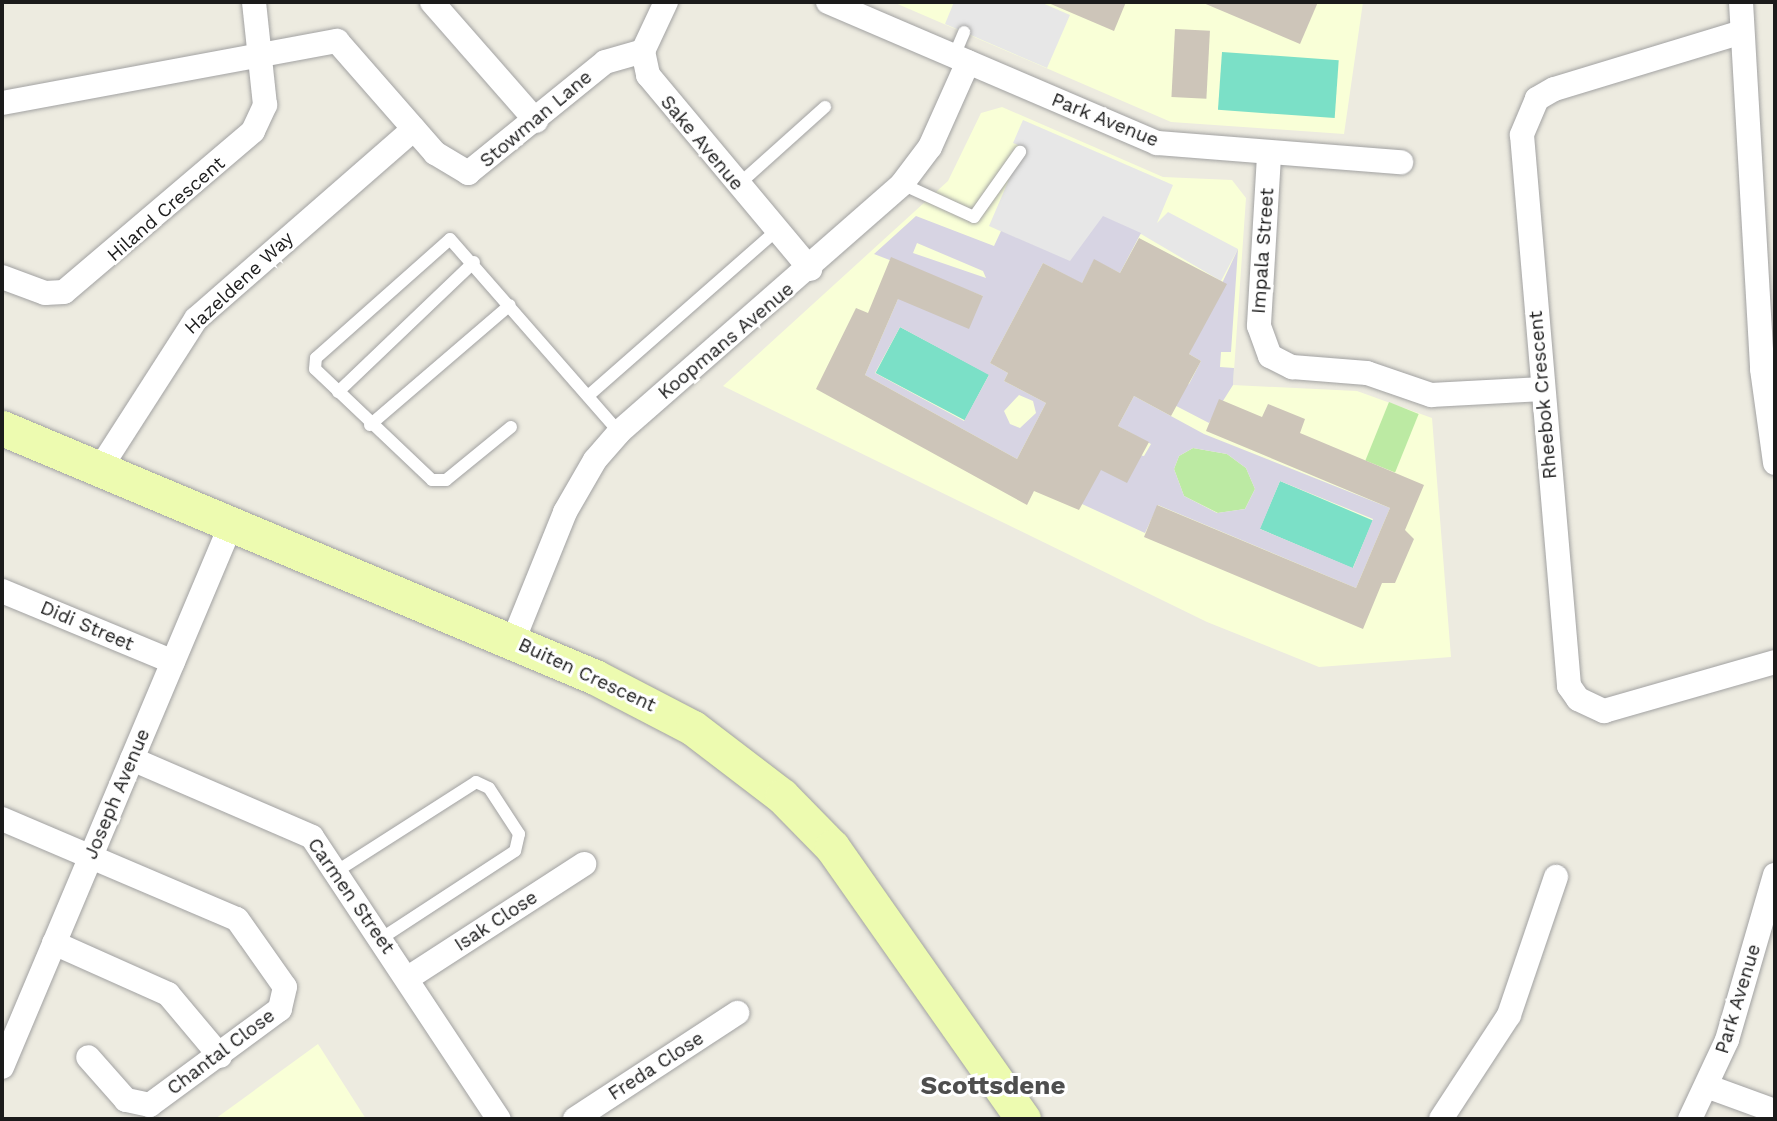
<!DOCTYPE html>
<style>
body{margin:0}
#map{position:relative;width:1777px;height:1121px;overflow:hidden;background:#edebe0;font-family:"Work Sans",sans-serif}
div>[style]{position:absolute}
.education>*{inset:0;background:#f9ffd7}
.grass>*{inset:0;background:#bceaa3;transform-origin:0 0}
.pitch>*{inset:0;background:#7be0c7;transform-origin:0 0}
.parking>*{inset:0;background:#e7e7e7}
.plaza>*{inset:0;background:#d7d4e3}
.building>*{inset:0;background:#cdc5b9;transform-origin:0 0}
.roads{filter:drop-shadow(0 0 2px #a2a2a2) drop-shadow(0 0 2px #a2a2a2)}
.lane>*{height:12px;margin:-6px;padding:0 6px;transform-origin:6px;border-radius:6px;background:#fff}
.street>*{height:24px;margin:-12px;padding:0 12px;transform-origin:12px;border-radius:12px;background:#fff}
.secondary>*{height:35px;margin:-17.5px;padding:0 17.5px;transform-origin:17.5px;border-radius:17.5px;background:#edfbb0}
span{translate:-50% -50%;white-space:nowrap;text-align:center;line-height:1.15;-webkit-text-stroke:6px #fff;paint-order:stroke}
.street-label{font-size:19px;color:#1b1b1b}
.district-label{font-size:26px;color:#4e4e4e;font-weight:700}
.frame{position:absolute;inset:0;border:4px solid #1b1b1b;pointer-events:none}
</style>
<div id="map">
<div class="education">
<i style="clip-path:polygon(893px 2px,1363px 2px,1344px 134px,1171px 122px)"></i>
<i style="clip-path:polygon(1002px 107px,1163px 177px,1232px 180px,1246px 198px,1233px 385px,1357px 391px,1432px 418px,1451px 657px,1319px 667px,1207px 622px,723px 386px,948px 181px,981px 113px)"></i>
<i style="clip-path:polygon(318px 1044px,366px 1119px,215px 1119px)"></i>
</div>
<div class="grass">
<i style="left:1389px;top:402px;width:32px;height:63px;rotate:22deg"></i>
<i style="clip-path:polygon(1193px 448px,1227px 454px,1246px 468px,1255px 489px,1245px 509px,1218px 513px,1184px 496px,1174px 469px,1179px 456px)"></i>
</div>
<div class="pitch">
<i style="left:1222px;top:52px;width:117px;height:58px;rotate:4deg"></i>
<i style="left:900px;top:327px;width:101px;height:52px;rotate:28deg"></i>
<i style="left:1280px;top:481px;width:101px;height:52px;rotate:23deg"></i>
</div>
<div class="parking">
<i style="clip-path:polygon(954px 2px,1040px 2px,1070px 15px,1047px 68px,945px 24px)"></i>
<i style="clip-path:polygon(1023px 120px,1173px 185px,1157px 223px,1168px 212px,1238px 249px,1221px 281px,1141px 234px,1070px 262px,989px 226px,1023px 147px,1013px 143px)"></i>
</div>
<div class="plaza">
<i style="clip-path:polygon(evenodd,916px 216px,994px 246px,1001px 231px,1070px 261px,1103px 216px,1141px 233px,1120px 273px,1094px 260px,1059px 327px,1077px 281px,1043px 263px,990px 363px,1008px 373px,1004px 381px,1046px 403px,1017px 459px,865px 375px,898px 299px,983px 296px,874px 254px,916px 216px,917px 243px,983px 271px,986px 278px,913px 253px,917px 243px,916px 216px,900px 327px,989px 375px,964px 421px,875px 373px,900px 327px,916px 216px,1019px 395px,1033px 401px,1036px 413px,1020px 428px,1010px 424px,1004px 411px,1019px 395px)"></i>
<i style="clip-path:polygon(1238px 249px,1231px 352px,1221px 352px,1220px 367px,1234px 368px,1233px 385px,1209px 423px,1155px 395px,1189px 384px,1201px 361px,1189px 354px)"></i>
<i style="clip-path:polygon(evenodd,1134px 396px,1204px 434px,1390px 508px,1356px 588px,1158px 505px,1145px 533px,1082px 504px,1041px 438px,1144px 456px,1151px 444px,1118px 426px,1134px 396px,1193px 448px,1227px 454px,1246px 468px,1255px 489px,1245px 509px,1217px 513px,1184px 496px,1174px 469px,1179px 456px,1193px 448px,1134px 396px,1280px 481px,1373px 519px,1353px 568px,1260px 529px,1280px 481px)"></i>
</div>
<div class="building">
<i style="clip-path:polygon(1046px 2px,1126px 2px,1114px 31px)"></i>
<i style="clip-path:polygon(1201px 2px,1318px 2px,1300px 44px)"></i>
<i style="left:1175px;top:29px;width:35px;height:68px;rotate:3deg"></i>
<i style="clip-path:polygon(1139px 238px,1227px 284px,1189px 354px,1201px 361px,1171px 416px,1134px 396px,1118px 426px,1149px 442px,1127px 483px,1101px 470px,1079px 510px,1034px 491px,1027px 505px,816px 389px,856px 308px,868px 313px,891px 257px,983px 296px,969px 329px,898px 299px,865px 375px,1017px 459px,1046px 403px,1004px 381px,1008px 373px,990px 363px,1043px 263px,1082px 283px,1094px 259px,1120px 273px)"></i>
<i style="clip-path:polygon(1219px 399px,1262px 417px,1268px 404px,1305px 419px,1300px 433px,1424px 485px,1405px 530px,1414px 539px,1395px 583px,1382px 583px,1363px 629px,1144px 537px,1157px 505px,1356px 588px,1390px 508px,1206px 431px)"></i>
</div>
<div class="roads">
<div class="lane">
<i style="left:954px;top:56px;width:26px;rotate:-67deg"></i>
<i style="left:902px;top:184px;width:79px;rotate:24.6deg"></i>
<i style="left:974px;top:217px;width:80px;rotate:-54.7deg"></i>
<i style="left:738px;top:185px;width:117px;rotate:-41.9deg"></i>
<i style="left:338px;top:392px;width:188px;rotate:-43.7deg"></i>
<i style="left:588px;top:396px;width:249px;rotate:-41.3deg"></i>
<i style="left:370px;top:425px;width:184px;rotate:-40.6deg"></i>
<i style="left:511px;top:427px;width:84px;rotate:140.8deg"></i>
<i style="left:446px;top:480px;width:14px;rotate:180deg"></i>
<i style="left:432px;top:480px;width:161px;rotate:-136.5deg"></i>
<i style="left:315px;top:369px;width:11px;rotate:-85deg"></i>
<i style="left:316px;top:358px;width:179px;rotate:-41.6deg"></i>
<i style="left:450px;top:239px;width:257px;rotate:48.8deg"></i>
<i style="left:337px;top:871px;width:165px;rotate:-32.6deg"></i>
<i style="left:476px;top:782px;width:14px;rotate:25deg"></i>
<i style="left:489px;top:788px;width:55px;rotate:56.9deg"></i>
<i style="left:519px;top:834px;width:17px;rotate:103deg"></i>
<i style="left:515px;top:851px;width:159px;rotate:146.8deg"></i>
</div>
<div class="street">
<i style="left:432px;top:2px;width:158px;rotate:48.8deg"></i>
<i style="left:666px;top:2px;width:54px;rotate:115.1deg"></i>
<i style="left:643px;top:51px;width:25px;rotate:78deg"></i>
<i style="left:648px;top:75px;width:253px;rotate:50.1deg"></i>
<i style="left:828px;top:2px;width:358px;rotate:23.2deg"></i>
<i style="left:1157px;top:143px;width:245px;rotate:4.5deg"></i>
<i style="left:1741px;top:2px;width:368px;rotate:86.7deg"></i>
<i style="left:1762px;top:369px;width:95px;rotate:82.1deg"></i>
<i style="left:1742px;top:32px;width:196px;rotate:163.1deg"></i>
<i style="left:1554px;top:89px;width:20px;rotate:150deg"></i>
<i style="left:1537px;top:99px;width:39px;rotate:113deg"></i>
<i style="left:1522px;top:135px;width:553px;rotate:85.12deg"></i>
<i style="left:1569px;top:686px;width:16px;rotate:55deg"></i>
<i style="left:1578px;top:699px;width:29px;rotate:25deg"></i>
<i style="left:1604px;top:711px;width:178px;rotate:-16deg"></i>
<i style="left:2px;top:103px;width:341px;rotate:-10.5deg"></i>
<i style="left:337px;top:41px;width:149px;rotate:48.8deg"></i>
<i style="left:435px;top:153px;width:39px;rotate:31deg"></i>
<i style="left:468px;top:173px;width:176px;rotate:-39deg"></i>
<i style="left:605px;top:62px;width:40px;rotate:-16deg"></i>
<i style="left:1269px;top:156px;width:170px;rotate:93.4deg"></i>
<i style="left:1259px;top:326px;width:32px;rotate:70deg"></i>
<i style="left:1270px;top:356px;width:25px;rotate:27deg"></i>
<i style="left:1292px;top:367px;width:75px;rotate:4.6deg"></i>
<i style="left:1367px;top:373px;width:68px;rotate:19deg"></i>
<i style="left:1431px;top:395px;width:112px;rotate:-3.1deg"></i>
<i style="left:2px;top:277px;width:46px;rotate:20.4deg"></i>
<i style="left:45px;top:293px;width:19px;rotate:-3deg"></i>
<i style="left:64px;top:292px;width:248px;rotate:-40.4deg"></i>
<i style="left:253px;top:131px;width:29px;rotate:-65deg"></i>
<i style="left:265px;top:105px;width:104px;rotate:-96.1deg"></i>
<i style="left:101px;top:467px;width:176px;rotate:-57.3deg"></i>
<i style="left:196px;top:319px;width:289px;rotate:-41.1deg"></i>
<i style="left:2px;top:591px;width:185px;rotate:22.5deg"></i>
<i style="left:513px;top:641px;width:139px;rotate:-68deg"></i>
<i style="left:565px;top:512px;width:60px;rotate:-60deg"></i>
<i style="left:595px;top:460px;width:37px;rotate:-49deg"></i>
<i style="left:619px;top:432px;width:376px;rotate:-41.2deg"></i>
<i style="left:902px;top:184px;width:46px;rotate:-52.9deg"></i>
<i style="left:930px;top:147px;width:93px;rotate:-65.9deg"></i>
<i style="left:132px;top:759px;width:196px;rotate:23.4deg"></i>
<i style="left:312px;top:837px;width:338px;rotate:56.5deg"></i>
<i style="left:2px;top:819px;width:255px;rotate:23.1deg"></i>
<i style="left:237px;top:919px;width:83px;rotate:54.8deg"></i>
<i style="left:285px;top:987px;width:23px;rotate:103deg"></i>
<i style="left:280px;top:1009px;width:162px;rotate:143.6deg"></i>
<i style="left:150px;top:1105px;width:25px;rotate:-168deg"></i>
<i style="left:126px;top:1100px;width:57px;rotate:-131.5deg"></i>
<i style="left:54px;top:943px;width:125px;rotate:24.1deg"></i>
<i style="left:168px;top:994px;width:81px;rotate:50deg"></i>
<i style="left:408px;top:978px;width:210px;rotate:-32.9deg"></i>
<i style="left:2px;top:1067px;width:592px;rotate:-67.12deg"></i>
<i style="left:1709px;top:1087px;width:70px;rotate:20deg"></i>
<i style="left:575px;top:1119px;width:194px;rotate:-33.2deg"></i>
<i style="left:1441px;top:1119px;width:124px;rotate:-56.8deg"></i>
<i style="left:1509px;top:1015px;width:146px;rotate:-71.2deg"></i>
<i style="left:1690px;top:1119px;width:87px;rotate:-64.9deg"></i>
<i style="left:1727px;top:1040px;width:172px;rotate:-73.8deg"></i>
</div>
<div class="secondary">
<i style="left:2px;top:428px;width:643px;rotate:22.78deg"></i>
<i style="left:595px;top:677px;width:110px;rotate:27.5deg"></i>
<i style="left:693px;top:728px;width:112px;rotate:37.4deg"></i>
<i style="left:782px;top:796px;width:71px;rotate:45.6deg"></i>
<i style="left:832px;top:847px;width:332px;rotate:54.9deg"></i>
</div>
</div>
<div class="street-label">
<span style="left:536px;top:119px;rotate:-40deg">Stowman Lane</span>
<span style="left:1105px;top:120px;rotate:22deg">Park Avenue</span>
<span style="left:702px;top:143px;rotate:50deg">Sake Avenue</span>
<span style="left:166px;top:209px;rotate:-41deg">Hiland Crescent</span>
<span style="left:1263px;top:251px;rotate:-86deg">Impala Street</span>
<span style="left:239px;top:283px;rotate:-43deg">Hazeldene Way</span>
<span style="left:726px;top:341px;rotate:-40deg">Koopmans Avenue</span>
<span style="left:1543px;top:395px;rotate:-95deg">Rheebok Crescent</span>
<span style="left:87px;top:626px;rotate:23deg">Didi Street</span>
<span style="left:587px;top:675px;rotate:25deg">Buiten Crescent</span>
<span style="left:117px;top:794px;rotate:-67deg">Joseph Avenue</span>
<span style="left:351px;top:896px;rotate:55deg">Carmen Street</span>
<span style="left:496px;top:921px;rotate:-33deg">Isak Close</span>
<span style="left:1738px;top:999px;rotate:-73deg">Park Avenue</span>
<span style="left:221px;top:1052px;rotate:-37deg">Chantal Close</span>
<span style="left:656px;top:1066px;rotate:-33deg">Freda Close</span>
</div>
<div class="district-label">
<span style="left:993px;top:1086px">Scottsdene</span>
</div>
<div class="frame"></div>
</div>
